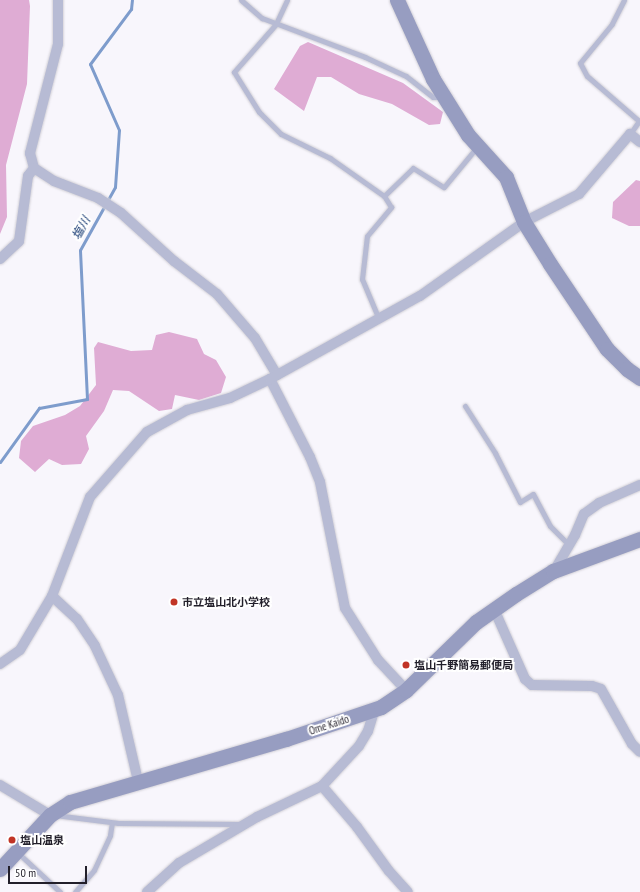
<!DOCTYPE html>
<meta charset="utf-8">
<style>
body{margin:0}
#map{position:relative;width:640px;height:892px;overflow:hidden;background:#f8f6fc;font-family:"PT Sans Narrow","Noto Sans JP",sans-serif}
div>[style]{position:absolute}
.forest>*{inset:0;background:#dfacd4}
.stream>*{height:3px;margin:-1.5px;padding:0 1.5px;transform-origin:1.5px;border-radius:1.5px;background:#7e9ccc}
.roads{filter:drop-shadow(0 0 1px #d1cfd6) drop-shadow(0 0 1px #d1cfd6)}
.lane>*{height:5px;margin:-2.5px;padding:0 2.5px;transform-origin:2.5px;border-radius:2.5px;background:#b7bbd4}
.street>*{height:10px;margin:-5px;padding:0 5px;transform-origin:5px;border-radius:5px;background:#b7bbd4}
.secondary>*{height:15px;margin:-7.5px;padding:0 7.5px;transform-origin:7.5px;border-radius:7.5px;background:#979dc1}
.dots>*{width:11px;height:11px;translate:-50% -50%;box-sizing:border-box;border:2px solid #fff;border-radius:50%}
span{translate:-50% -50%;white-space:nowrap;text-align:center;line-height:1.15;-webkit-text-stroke:4px #fff;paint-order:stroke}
.poi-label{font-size:11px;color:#221f2a;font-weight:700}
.left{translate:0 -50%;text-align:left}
.street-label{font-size:11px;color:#221f2a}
.water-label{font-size:12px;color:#11356f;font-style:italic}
.scale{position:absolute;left:8px;top:866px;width:79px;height:18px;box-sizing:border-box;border:2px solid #221f2a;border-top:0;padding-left:5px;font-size:12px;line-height:14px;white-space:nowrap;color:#221f2a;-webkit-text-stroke:3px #fff;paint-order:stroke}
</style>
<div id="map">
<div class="forest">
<i style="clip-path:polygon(0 0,29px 0,30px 6px,27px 84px,6px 165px,7px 217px,0 234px)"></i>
<i style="clip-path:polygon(308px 42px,403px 83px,443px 112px,440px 124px,429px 125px,392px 104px,359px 94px,331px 77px,317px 77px,304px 111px,274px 89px,300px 46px)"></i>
<i style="clip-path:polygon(636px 180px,640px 181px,640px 226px,629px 226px,612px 218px,613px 202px)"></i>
<i style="clip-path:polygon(169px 332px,197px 339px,204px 354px,216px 360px,226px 377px,221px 393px,199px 400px,175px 395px,172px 409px,159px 411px,129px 391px,113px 390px,104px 411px,86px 436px,89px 449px,81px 464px,62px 465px,49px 459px,35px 472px,19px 458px,21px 441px,33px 426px,65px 415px,80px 406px,96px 385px,94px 348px,98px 342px,131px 351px,152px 350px,156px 335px)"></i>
</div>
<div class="stream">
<i style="left:0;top:462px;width:67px;rotate:-54.2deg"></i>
<i style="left:39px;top:408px;width:49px;rotate:-10.6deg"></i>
<i style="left:87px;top:399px;width:149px;rotate:-92.7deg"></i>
<i style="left:80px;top:250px;width:72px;rotate:-60.9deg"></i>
<i style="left:115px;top:187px;width:57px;rotate:-86deg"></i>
<i style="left:119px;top:130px;width:72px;rotate:-113.7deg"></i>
<i style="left:90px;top:64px;width:69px;rotate:-53.3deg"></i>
<i style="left:131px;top:9px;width:9px;rotate:-84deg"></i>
</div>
<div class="roads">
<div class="lane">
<i style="left:241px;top:0;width:28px;rotate:41deg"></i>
<i style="left:262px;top:18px;width:110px;rotate:20.7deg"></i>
<i style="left:365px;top:57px;width:45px;rotate:24.9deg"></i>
<i style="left:406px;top:76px;width:34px;rotate:38deg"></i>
<i style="left:433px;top:97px;width:8px"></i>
<i style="left:287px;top:0;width:26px;rotate:115deg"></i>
<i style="left:276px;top:24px;width:64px;rotate:131.2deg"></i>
<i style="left:234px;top:72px;width:47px;rotate:58deg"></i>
<i style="left:259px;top:112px;width:31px;rotate:45deg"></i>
<i style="left:281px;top:134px;width:55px;rotate:26.1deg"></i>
<i style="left:330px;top:158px;width:66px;rotate:35.1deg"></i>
<i style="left:384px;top:196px;width:40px;rotate:-44deg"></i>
<i style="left:413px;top:168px;width:36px;rotate:32deg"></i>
<i style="left:444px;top:187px;width:52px;rotate:-50.5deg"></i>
<i style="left:624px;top:0;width:27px;rotate:117deg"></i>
<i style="left:612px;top:24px;width:50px;rotate:129.4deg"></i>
<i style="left:580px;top:63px;width:15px;rotate:62deg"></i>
<i style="left:587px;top:76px;width:69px;rotate:40.9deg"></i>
<i style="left:639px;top:121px;width:16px;rotate:125deg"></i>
<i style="left:378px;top:317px;width:41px;rotate:-112.8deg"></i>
<i style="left:362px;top:279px;width:43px;rotate:-83.4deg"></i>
<i style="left:367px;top:236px;width:38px;rotate:-50deg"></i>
<i style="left:391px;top:207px;width:13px;rotate:-122deg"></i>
<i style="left:465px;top:406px;width:56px;rotate:57.4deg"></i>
<i style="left:495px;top:453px;width:55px;rotate:63deg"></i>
<i style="left:520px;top:502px;width:15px;rotate:-32deg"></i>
<i style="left:533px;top:494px;width:36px;rotate:62deg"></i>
<i style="left:550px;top:526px;width:27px;rotate:45deg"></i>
<i style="left:55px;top:815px;width:64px;rotate:7.2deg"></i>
<i style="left:118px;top:823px;width:125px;rotate:0.5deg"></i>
<i style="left:17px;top:852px;width:59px;rotate:42.9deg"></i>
<i style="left:75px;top:892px;width:29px;rotate:-49deg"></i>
<i style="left:94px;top:870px;width:38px;rotate:-65deg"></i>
<i style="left:110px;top:835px;width:12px;rotate:-81deg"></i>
</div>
<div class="street">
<i style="left:58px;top:0;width:44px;rotate:90deg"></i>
<i style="left:58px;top:44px;width:113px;rotate:104.4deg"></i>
<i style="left:30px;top:153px;width:16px;rotate:75deg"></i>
<i style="left:34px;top:168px;width:24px;rotate:33deg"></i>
<i style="left:54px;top:181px;width:47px;rotate:21.1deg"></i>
<i style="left:98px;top:198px;width:27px;rotate:33deg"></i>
<i style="left:121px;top:213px;width:72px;rotate:42.2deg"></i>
<i style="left:174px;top:261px;width:54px;rotate:37.5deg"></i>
<i style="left:217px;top:294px;width:58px;rotate:49.2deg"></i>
<i style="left:255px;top:338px;width:43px;rotate:59.3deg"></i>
<i style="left:0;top:259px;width:26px;rotate:-43deg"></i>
<i style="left:19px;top:241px;width:66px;rotate:-82.1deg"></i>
<i style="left:28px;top:176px;width:10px;rotate:-53deg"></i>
<i style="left:270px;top:379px;width:88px;rotate:62.9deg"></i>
<i style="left:310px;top:457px;width:27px;rotate:68deg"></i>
<i style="left:320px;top:482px;width:128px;rotate:78.8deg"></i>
<i style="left:345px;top:608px;width:62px;rotate:57.6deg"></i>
<i style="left:378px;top:660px;width:41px;rotate:47deg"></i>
<i style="left:554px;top:571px;width:42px;rotate:-59.7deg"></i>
<i style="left:575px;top:535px;width:23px;rotate:-67deg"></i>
<i style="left:584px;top:514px;width:19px;rotate:-36deg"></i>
<i style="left:599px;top:503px;width:45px;rotate:-23.7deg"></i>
<i style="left:52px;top:596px;width:34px;rotate:43deg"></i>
<i style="left:77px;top:619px;width:32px;rotate:56deg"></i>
<i style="left:95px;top:646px;width:54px;rotate:64.9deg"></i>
<i style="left:118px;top:695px;width:88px;rotate:76.9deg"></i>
<i style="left:494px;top:609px;width:77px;rotate:66.1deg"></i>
<i style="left:525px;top:679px;width:9px;rotate:41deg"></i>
<i style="left:532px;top:685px;width:60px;rotate:1deg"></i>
<i style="left:592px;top:686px;width:9px;rotate:18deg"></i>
<i style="left:601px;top:689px;width:63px;rotate:60.6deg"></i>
<i style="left:632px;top:744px;width:11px;rotate:45deg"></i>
<i style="left:0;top:664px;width:24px;rotate:-35deg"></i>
<i style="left:20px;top:650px;width:63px;rotate:-59.3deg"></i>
<i style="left:52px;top:596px;width:106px;rotate:-69deg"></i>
<i style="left:90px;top:497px;width:86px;rotate:-48.8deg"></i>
<i style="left:147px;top:432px;width:46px;rotate:-28.8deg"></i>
<i style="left:187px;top:410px;width:45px;rotate:-15.6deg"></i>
<i style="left:230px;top:398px;width:44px;rotate:-25.4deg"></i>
<i style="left:270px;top:379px;width:171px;rotate:-29deg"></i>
<i style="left:420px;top:296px;width:128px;rotate:-35.4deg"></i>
<i style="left:524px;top:222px;width:62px;rotate:-27deg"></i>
<i style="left:579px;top:194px;width:79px;rotate:-49.6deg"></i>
<i style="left:630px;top:134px;width:13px;rotate:39deg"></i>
<i style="left:0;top:785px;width:58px;rotate:31deg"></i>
<i style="left:322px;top:786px;width:54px;rotate:49.5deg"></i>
<i style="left:357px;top:827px;width:54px;rotate:54deg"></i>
<i style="left:389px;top:871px;width:28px;rotate:48deg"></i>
<i style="left:147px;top:892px;width:43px;rotate:-42.2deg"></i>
<i style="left:179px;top:863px;width:91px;rotate:-30.5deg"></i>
<i style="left:257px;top:817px;width:72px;rotate:-25.5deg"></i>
<i style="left:322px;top:786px;width:54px;rotate:-47.2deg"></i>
<i style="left:359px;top:746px;width:17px;rotate:-59deg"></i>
<i style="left:368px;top:731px;width:21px;rotate:-73deg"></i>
</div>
<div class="secondary">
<i style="left:397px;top:0;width:87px;rotate:65.5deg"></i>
<i style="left:433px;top:79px;width:66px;rotate:58deg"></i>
<i style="left:468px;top:135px;width:57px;rotate:47.9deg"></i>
<i style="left:506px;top:177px;width:48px;rotate:68.2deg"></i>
<i style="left:524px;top:222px;width:49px;rotate:58.2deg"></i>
<i style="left:550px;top:264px;width:102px;rotate:56.2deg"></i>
<i style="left:607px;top:349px;width:28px;rotate:45deg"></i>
<i style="left:627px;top:369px;width:16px;rotate:35deg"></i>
<i style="left:0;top:869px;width:74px;rotate:-47.2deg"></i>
<i style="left:50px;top:815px;width:24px;rotate:-33deg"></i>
<i style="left:70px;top:802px;width:225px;rotate:-16.3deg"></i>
<i style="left:286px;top:739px;width:100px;rotate:-18.6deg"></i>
<i style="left:381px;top:707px;width:30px;rotate:-34deg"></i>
<i style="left:406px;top:690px;width:98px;rotate:-44.2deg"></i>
<i style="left:476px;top:622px;width:49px;rotate:-35deg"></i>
<i style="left:516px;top:594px;width:44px;rotate:-31.9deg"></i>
<i style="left:553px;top:571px;width:93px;rotate:-20.2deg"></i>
</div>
</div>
<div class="dots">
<i style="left:174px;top:602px;background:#c13426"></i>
<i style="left:406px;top:665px;background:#c13426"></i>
<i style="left:12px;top:840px;background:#c13426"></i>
</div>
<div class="poi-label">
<span class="left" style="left:182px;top:602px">市立塩山北小学校</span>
<span class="left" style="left:414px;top:665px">塩山千野簡易郵便局</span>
<span class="left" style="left:20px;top:840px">塩山温泉</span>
</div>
<div class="street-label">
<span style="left:329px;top:725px;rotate:-18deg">Ome Kaido</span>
</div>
<div class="water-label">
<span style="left:81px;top:228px;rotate:-61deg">塩川</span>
</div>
<div class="scale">50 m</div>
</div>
